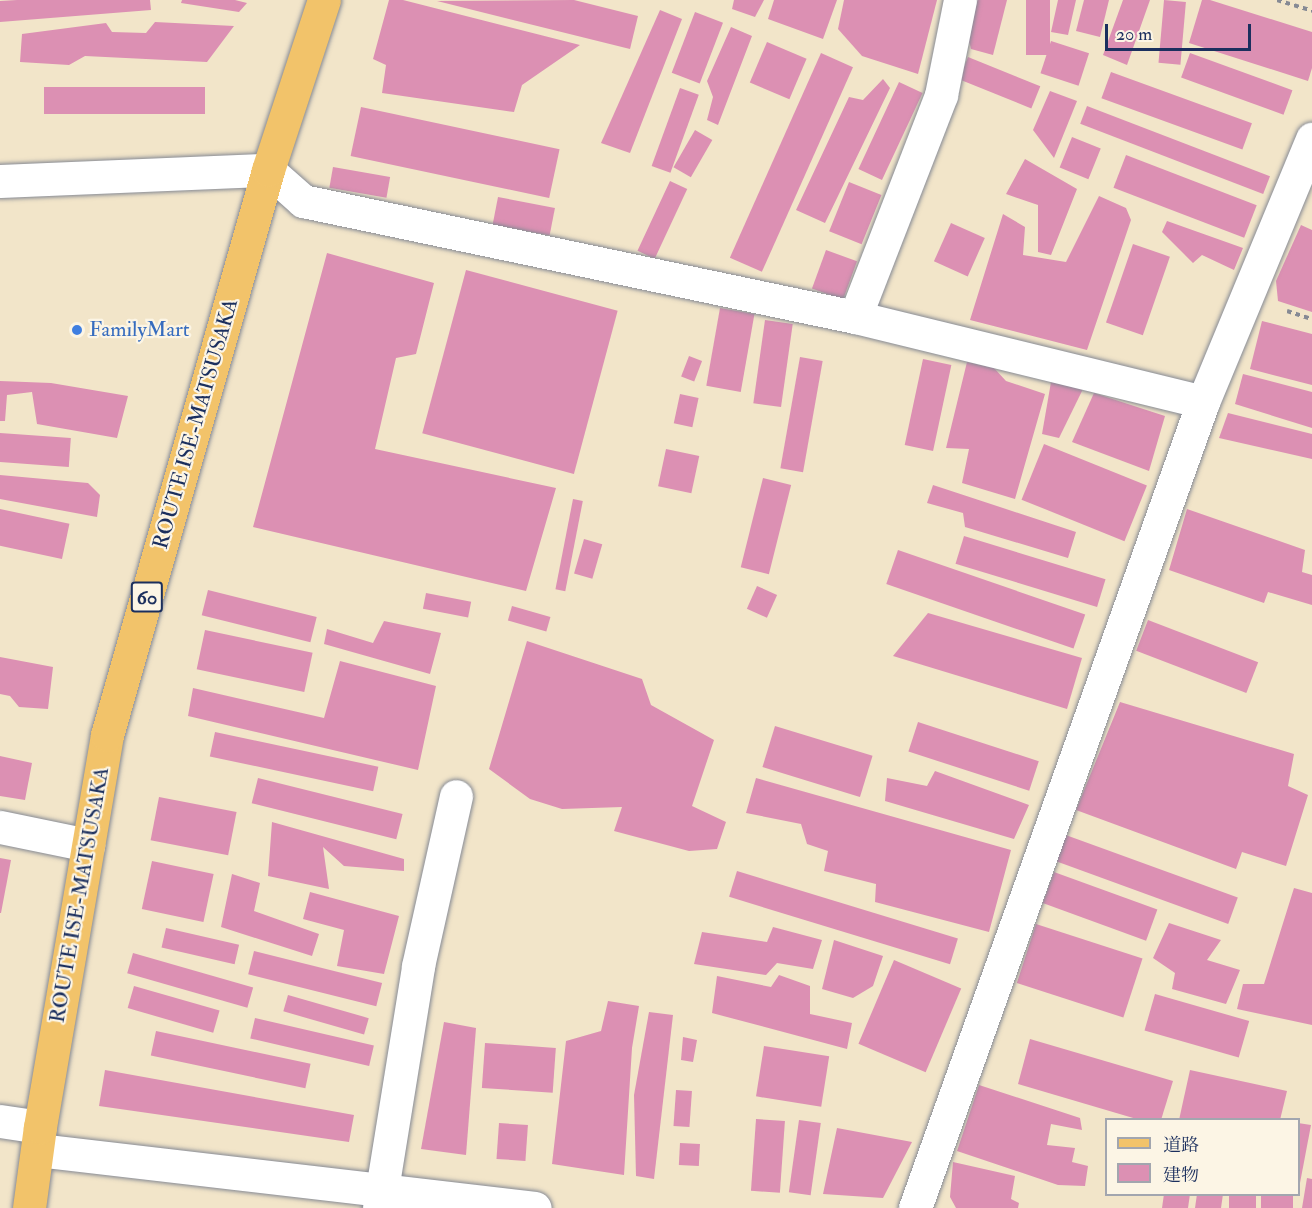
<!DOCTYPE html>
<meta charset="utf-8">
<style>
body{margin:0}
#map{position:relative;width:1312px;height:1208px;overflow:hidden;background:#f2e5c9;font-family:"IM FELL Double Pica","Noto Serif JP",serif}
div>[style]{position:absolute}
.building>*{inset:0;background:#dc90b3;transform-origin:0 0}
.path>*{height:4px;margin-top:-2px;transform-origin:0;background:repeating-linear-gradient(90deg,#868a94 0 4.5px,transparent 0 9px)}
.roads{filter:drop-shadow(0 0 2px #868a94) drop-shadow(0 0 2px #868a94)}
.minor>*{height:33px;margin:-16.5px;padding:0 16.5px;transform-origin:16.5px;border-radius:16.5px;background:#fff}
.primary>*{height:33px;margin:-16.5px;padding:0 16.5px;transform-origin:16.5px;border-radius:16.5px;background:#f2c36a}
.dots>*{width:16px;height:16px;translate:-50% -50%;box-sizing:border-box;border:3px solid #fcf5e5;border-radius:50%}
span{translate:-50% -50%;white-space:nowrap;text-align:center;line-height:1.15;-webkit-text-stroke:4.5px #fcf5e5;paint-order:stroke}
.shield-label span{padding:2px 4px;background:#fcf5e5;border:2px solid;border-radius:4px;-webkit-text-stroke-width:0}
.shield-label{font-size:20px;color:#1b2f5e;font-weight:700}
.shop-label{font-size:21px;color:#366cbe}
.left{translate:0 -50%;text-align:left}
.street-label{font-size:21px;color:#1b2f5e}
.legend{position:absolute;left:1105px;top:1118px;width:195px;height:78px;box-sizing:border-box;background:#fcf5e5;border:2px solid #a2a6af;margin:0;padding:8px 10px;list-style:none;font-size:18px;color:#1b2f5e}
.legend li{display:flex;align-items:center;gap:12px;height:30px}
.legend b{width:30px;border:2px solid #a2a6af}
.scale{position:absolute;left:1105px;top:24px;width:146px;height:27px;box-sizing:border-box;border:3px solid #1b2f5e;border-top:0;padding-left:8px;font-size:18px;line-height:21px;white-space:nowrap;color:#1b2f5e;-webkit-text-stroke:4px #fcf5e5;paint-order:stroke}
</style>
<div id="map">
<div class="building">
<i style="clip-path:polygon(17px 0,150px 0,151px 10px,0 22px,0 1px)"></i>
<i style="clip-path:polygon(182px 0,235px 0,247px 3px,239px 12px,181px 3px)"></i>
<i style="clip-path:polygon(389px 0,403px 0,580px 45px,522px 85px,514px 112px,382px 93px,386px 65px,373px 59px)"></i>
<i style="clip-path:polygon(574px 0,638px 16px,630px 49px,437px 1px)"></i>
<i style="clip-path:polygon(734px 0,764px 0,755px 17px,732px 9px)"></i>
<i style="clip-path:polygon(774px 0,837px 0,823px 39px,768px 19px)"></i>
<i style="clip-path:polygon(844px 0,937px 0,918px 74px,862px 56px,838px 29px)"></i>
<i style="clip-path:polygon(973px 0,1007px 0,993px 55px,971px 49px,966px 28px)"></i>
<i style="left:1026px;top:0;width:24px;height:55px"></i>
<i style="clip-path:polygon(1058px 0,1076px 0,1068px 35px,1051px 32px)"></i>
<i style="clip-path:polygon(1084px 0,1109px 0,1100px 37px,1076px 31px)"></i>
<i style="clip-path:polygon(1123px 0,1150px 0,1127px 65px,1103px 55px)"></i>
<i style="left:1164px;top:0;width:22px;height:63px;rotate:5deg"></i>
<i style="clip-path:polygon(1202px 0,1210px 0,1312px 32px,1312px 68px,1308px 81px,1189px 43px)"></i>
<i style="clip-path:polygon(660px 10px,682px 19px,630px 153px,601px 143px)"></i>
<i style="left:695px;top:12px;width:30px;height:65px;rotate:21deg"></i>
<i style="clip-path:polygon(155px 22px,234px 26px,207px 62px,85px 56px,69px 65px,20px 62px,22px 34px,106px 23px,112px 32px,146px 33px)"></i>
<i style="clip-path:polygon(731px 27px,752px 36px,718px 125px,707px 120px,713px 97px,707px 81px)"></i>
<i style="left:1051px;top:41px;width:40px;height:34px;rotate:18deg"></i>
<i style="left:767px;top:42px;width:43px;height:44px;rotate:23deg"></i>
<i style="left:821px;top:53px;width:35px;height:224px;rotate:24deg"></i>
<i style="left:1190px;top:53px;width:109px;height:26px;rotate:20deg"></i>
<i style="left:968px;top:57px;width:78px;height:24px;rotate:22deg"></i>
<i style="left:1111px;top:72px;width:150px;height:28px;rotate:20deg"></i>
<i style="clip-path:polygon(883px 79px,890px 88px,825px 223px,796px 210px,849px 97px,863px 100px)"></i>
<i style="left:899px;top:82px;width:26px;height:96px;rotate:25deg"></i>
<i style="left:44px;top:87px;width:161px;height:27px"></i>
<i style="left:680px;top:88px;width:20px;height:83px;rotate:20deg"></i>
<i style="clip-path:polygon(1050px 91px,1077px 101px,1054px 158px,1033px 130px)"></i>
<i style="left:1087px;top:106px;width:196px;height:19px;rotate:21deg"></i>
<i style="left:361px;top:107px;width:203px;height:50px;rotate:12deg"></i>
<i style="left:695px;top:130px;width:20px;height:43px;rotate:30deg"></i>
<i style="left:1072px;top:137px;width:31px;height:33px;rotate:22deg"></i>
<i style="left:1126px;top:155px;width:140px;height:35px;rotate:21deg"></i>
<i style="clip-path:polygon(1025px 159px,1077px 189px,1051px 255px,1038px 252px,1038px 205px,1006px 194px)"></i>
<i style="left:333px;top:167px;width:58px;height:21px;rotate:10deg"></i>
<i style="left:670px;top:181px;width:19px;height:77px;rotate:25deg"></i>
<i style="left:849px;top:182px;width:35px;height:53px;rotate:22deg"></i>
<i style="clip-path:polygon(1099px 196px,1126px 208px,1131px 220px,1087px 350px,970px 320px,1003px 214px,1025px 227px,1023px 255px,1066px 262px)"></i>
<i style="left:498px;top:197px;width:58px;height:28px;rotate:11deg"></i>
<i style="clip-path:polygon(1167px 221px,1243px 248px,1234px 270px,1202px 255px,1193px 263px,1162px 232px)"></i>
<i style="left:951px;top:223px;width:37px;height:42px;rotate:24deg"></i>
<i style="clip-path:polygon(1301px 225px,1312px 230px,1312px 312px,1278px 301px,1276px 281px)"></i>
<i style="left:1133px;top:244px;width:39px;height:83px;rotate:19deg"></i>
<i style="left:826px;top:250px;width:33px;height:41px;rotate:20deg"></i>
<i style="clip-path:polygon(327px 253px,434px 283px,416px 354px,396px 358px,375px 449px,556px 488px,526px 591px,253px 527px)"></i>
<i style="left:466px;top:270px;width:157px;height:169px;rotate:15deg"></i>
<i style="left:720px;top:308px;width:35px;height:79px;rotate:10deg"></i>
<i style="left:765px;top:320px;width:28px;height:84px;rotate:8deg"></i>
<i style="clip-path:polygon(1262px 321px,1312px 334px,1312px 385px,1250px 369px)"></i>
<i style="left:689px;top:356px;width:14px;height:22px;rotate:21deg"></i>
<i style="left:800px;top:357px;width:23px;height:113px;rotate:10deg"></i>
<i style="left:923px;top:359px;width:29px;height:88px;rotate:12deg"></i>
<i style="clip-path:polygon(967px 362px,994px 368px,1006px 381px,1045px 394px,1015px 499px,962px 483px,969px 449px,946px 448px)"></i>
<i style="clip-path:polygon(1243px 374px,1312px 392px,1312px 428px,1235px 404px)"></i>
<i style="clip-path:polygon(0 381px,51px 383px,128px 396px,117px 438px,37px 424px,32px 392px,7px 395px,5px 421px,0 421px)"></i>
<i style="clip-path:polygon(1051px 382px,1083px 389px,1059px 438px,1042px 434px)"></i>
<i style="clip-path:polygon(1094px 393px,1165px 416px,1149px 471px,1072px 442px)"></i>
<i style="left:680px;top:394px;width:19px;height:30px;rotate:12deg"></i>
<i style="clip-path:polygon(1228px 413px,1312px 434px,1312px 459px,1219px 438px)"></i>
<i style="left:0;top:433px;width:71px;height:29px;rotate:4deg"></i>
<i style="left:1044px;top:444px;width:111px;height:60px;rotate:22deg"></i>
<i style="left:666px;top:449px;width:34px;height:38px;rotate:12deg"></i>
<i style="clip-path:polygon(0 475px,88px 483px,100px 495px,97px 517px,0 499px)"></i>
<i style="left:763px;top:478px;width:29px;height:92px;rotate:14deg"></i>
<i style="clip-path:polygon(933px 485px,1076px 532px,1068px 558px,965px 527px,963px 513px,927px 503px)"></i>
<i style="left:573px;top:499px;width:10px;height:92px;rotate:11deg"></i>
<i style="left:0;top:509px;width:71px;height:36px;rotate:12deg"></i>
<i style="clip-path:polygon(1187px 509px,1305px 550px,1302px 572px,1312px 575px,1312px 605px,1268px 592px,1264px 603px,1169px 570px)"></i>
<i style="left:964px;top:536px;width:148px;height:29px;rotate:17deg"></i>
<i style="left:584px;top:539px;width:19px;height:36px;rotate:16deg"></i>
<i style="left:898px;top:550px;width:198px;height:36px;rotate:19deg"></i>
<i style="left:757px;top:586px;width:22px;height:25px;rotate:24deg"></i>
<i style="left:208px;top:590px;width:112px;height:26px;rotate:14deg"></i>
<i style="left:426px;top:593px;width:46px;height:16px;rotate:11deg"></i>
<i style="left:512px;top:606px;width:40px;height:15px;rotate:16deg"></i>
<i style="clip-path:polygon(928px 613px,1082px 658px,1067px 709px,893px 656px)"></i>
<i style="left:1148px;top:620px;width:118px;height:33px;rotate:21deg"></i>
<i style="clip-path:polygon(384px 621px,441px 633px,430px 674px,324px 644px,327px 629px,373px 643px)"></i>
<i style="left:205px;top:630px;width:110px;height:40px;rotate:12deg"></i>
<i style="clip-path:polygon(527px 641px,642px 679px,651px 705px,714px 740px,692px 806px,726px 822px,717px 849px,689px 851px,614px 831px,622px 807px,562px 809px,530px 799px,489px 769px)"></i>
<i style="clip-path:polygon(0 657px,53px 667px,48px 709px,19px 707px,10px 696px,0 694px)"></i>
<i style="clip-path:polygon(340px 661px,436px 686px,418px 770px,188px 716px,193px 688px,324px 718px)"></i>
<i style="clip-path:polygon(1120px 702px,1294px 754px,1288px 786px,1308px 795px,1286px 866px,1242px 852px,1236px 869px,1076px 810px)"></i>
<i style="left:918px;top:722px;width:127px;height:31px;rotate:18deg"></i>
<i style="left:775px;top:726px;width:102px;height:43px;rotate:17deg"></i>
<i style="left:215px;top:732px;width:167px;height:25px;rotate:12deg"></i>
<i style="clip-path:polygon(0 756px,32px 763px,25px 800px,0 796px)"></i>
<i style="clip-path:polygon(935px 771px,1029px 805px,1014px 839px,885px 801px,887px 778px,927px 786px)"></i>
<i style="left:258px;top:778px;width:149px;height:26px;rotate:14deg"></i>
<i style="clip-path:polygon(756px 778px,1011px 850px,989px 932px,875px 902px,876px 884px,824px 871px,828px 851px,807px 844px,801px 824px,746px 813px)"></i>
<i style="left:159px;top:797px;width:79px;height:44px;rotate:11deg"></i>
<i style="clip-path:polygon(272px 822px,404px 859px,404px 871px,344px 866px,323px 847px,329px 889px,268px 876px)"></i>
<i style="left:1063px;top:834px;width:186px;height:28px;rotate:20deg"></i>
<i style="clip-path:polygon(0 858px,11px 860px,1px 913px,0 913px)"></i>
<i style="left:152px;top:861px;width:63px;height:49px;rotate:12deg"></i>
<i style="left:737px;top:871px;width:231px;height:27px;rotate:17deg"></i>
<i style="left:1054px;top:872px;width:110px;height:33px;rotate:20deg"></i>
<i style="clip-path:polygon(232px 874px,260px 883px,254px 911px,319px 934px,312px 956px,221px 927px)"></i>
<i style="clip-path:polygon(1294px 888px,1312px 893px,1312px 1025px,1237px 1009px,1243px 984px,1264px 984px)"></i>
<i style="clip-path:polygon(310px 892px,399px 916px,384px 974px,337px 966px,344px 930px,303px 919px)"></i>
<i style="clip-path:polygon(1169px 923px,1221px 940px,1207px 960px,1240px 970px,1226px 1004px,1172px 989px,1175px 973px,1153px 958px)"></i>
<i style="left:1036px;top:924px;width:112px;height:62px;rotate:18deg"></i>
<i style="clip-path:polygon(773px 927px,822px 940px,813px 969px,777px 963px,766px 975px,694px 964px,702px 932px,767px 942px)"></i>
<i style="left:166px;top:928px;width:75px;height:20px;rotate:13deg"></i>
<i style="clip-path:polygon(834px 940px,883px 956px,873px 986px,853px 998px,822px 989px)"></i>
<i style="left:254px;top:951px;width:132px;height:24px;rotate:14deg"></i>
<i style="left:133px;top:953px;width:125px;height:21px;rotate:16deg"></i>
<i style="left:894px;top:960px;width:73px;height:91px;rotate:23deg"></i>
<i style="clip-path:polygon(779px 975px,810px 986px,810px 1014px,852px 1023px,847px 1049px,712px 1013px,717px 976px,771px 987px)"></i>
<i style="left:134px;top:986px;width:89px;height:23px;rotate:16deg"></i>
<i style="left:1155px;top:994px;width:98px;height:38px;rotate:16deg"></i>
<i style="left:288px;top:995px;width:84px;height:17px;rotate:16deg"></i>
<i style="clip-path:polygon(608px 1001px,639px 1006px,632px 1048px,624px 1175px,552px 1164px,566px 1041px,601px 1031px)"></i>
<i style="clip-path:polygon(649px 1012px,673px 1015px,654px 1179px,636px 1176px,634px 1095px)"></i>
<i style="left:255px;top:1018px;width:122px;height:21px;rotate:13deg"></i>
<i style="clip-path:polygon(444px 1022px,476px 1028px,466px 1155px,421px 1149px)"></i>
<i style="left:156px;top:1031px;width:158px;height:25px;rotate:12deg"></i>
<i style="clip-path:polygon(683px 1037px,697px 1040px,693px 1062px,681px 1060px)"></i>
<i style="clip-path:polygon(1030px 1039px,1173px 1081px,1161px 1120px,1140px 1120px,1018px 1084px)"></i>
<i style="left:485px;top:1043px;width:71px;height:45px;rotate:4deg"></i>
<i style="left:764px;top:1046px;width:66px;height:51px;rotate:9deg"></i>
<i style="clip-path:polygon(105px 1070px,354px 1115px,349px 1142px,99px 1106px)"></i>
<i style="clip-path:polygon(1190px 1070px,1287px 1091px,1280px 1120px,1179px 1120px)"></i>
<i style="clip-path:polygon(979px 1085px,1080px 1118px,1082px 1130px,1051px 1124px,1047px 1145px,1075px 1148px,1072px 1162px,1088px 1166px,1085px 1186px,1058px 1185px,957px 1151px)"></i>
<i style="left:676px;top:1090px;width:16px;height:36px;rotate:4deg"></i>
<i style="left:756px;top:1119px;width:29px;height:72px;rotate:4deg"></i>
<i style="left:799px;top:1120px;width:22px;height:73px;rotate:8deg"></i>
<i style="left:499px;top:1123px;width:29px;height:36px;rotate:4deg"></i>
<i style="clip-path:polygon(1298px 1123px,1311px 1125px,1300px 1183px,1298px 1183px)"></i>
<i style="clip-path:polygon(837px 1128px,912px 1142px,883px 1198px,823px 1194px)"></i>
<i style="left:680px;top:1143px;width:20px;height:22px;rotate:3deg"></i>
<i style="clip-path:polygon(953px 1162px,1015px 1176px,1011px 1199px,1019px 1203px,1018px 1208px,956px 1208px,950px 1197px)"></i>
<i style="clip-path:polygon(1307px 1178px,1312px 1179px,1312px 1208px,1302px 1208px)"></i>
<i style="clip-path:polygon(1164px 1194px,1190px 1194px,1188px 1208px,1162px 1208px)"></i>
<i style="clip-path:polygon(1197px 1194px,1223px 1194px,1221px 1208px,1195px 1208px)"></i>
<i style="left:1229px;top:1194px;width:27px;height:14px"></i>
<i style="left:1261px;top:1194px;width:32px;height:14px"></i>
</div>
<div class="path">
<i style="left:1277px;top:0;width:37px;rotate:17deg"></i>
<i style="left:1287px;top:311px;width:26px;rotate:18deg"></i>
</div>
<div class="roads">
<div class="minor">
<i style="left:0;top:181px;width:268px;rotate:-2.4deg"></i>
<i style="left:268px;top:170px;width:47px;rotate:41.5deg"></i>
<i style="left:303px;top:201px;width:564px;rotate:11.87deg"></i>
<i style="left:855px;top:317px;width:358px;rotate:13.7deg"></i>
<i style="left:855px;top:317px;width:238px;rotate:-68.8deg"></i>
<i style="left:941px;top:95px;width:97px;rotate:-78.7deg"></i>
<i style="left:0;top:827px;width:90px;rotate:11.6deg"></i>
<i style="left:0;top:1121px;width:40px;rotate:8.5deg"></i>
<i style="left:38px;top:1150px;width:500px;rotate:6.66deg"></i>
<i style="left:379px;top:1208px;width:245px;rotate:-80.8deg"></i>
<i style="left:418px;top:966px;width:174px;rotate:-77.4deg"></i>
<i style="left:915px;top:1208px;width:856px;rotate:-70.34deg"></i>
<i style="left:1203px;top:402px;width:285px;rotate:-67.5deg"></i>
</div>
<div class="primary">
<i style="left:29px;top:1208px;width:82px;rotate:-82.3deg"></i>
<i style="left:40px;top:1127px;width:398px;rotate:-80.3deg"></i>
<i style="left:107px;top:735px;width:587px;rotate:-74.09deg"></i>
<i style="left:268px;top:170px;width:179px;rotate:-71.8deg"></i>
</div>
</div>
<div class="dots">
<i style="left:77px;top:330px;background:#3f7fe0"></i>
</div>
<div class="shield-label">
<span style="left:147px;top:597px">60</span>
</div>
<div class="shop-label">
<span class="left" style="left:89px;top:330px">FamilyMart</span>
</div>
<div class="street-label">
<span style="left:196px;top:424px;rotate:-74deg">ROUTE ISE-MATSUSAKA</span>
<span style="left:80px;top:895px;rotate:-80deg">ROUTE ISE-MATSUSAKA</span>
</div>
<ul class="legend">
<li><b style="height:8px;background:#f2c36a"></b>道路</li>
<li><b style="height:16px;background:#dc90b3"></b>建物</li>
</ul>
<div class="scale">20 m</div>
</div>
